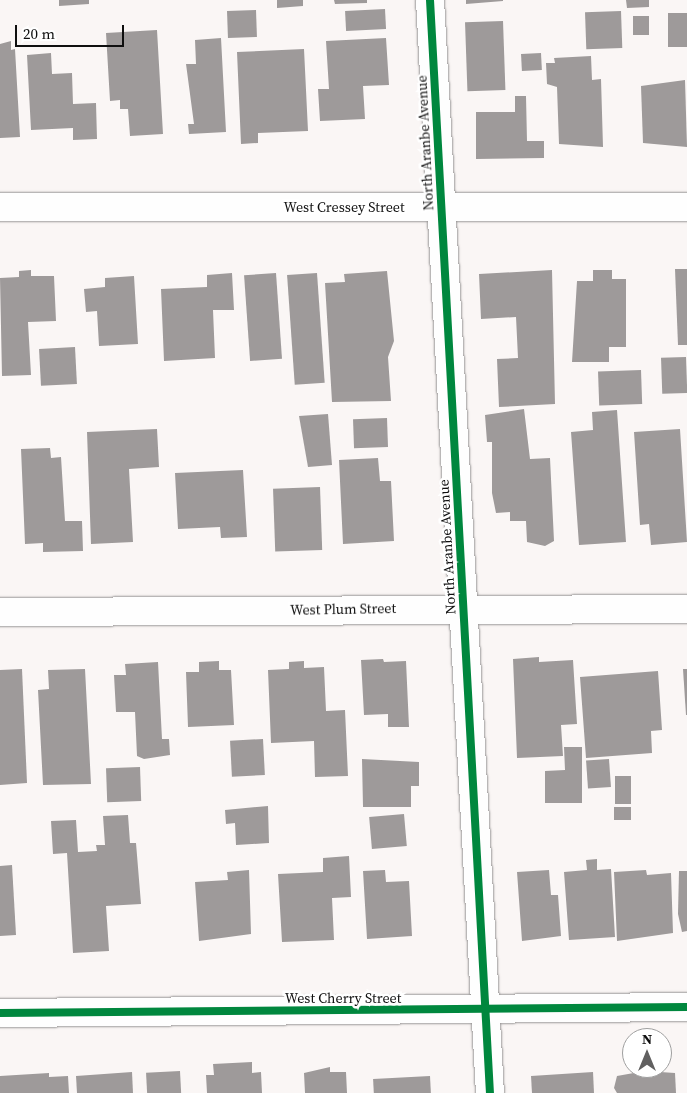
<!DOCTYPE html>
<style>
body{margin:0}
#map{position:relative;width:687px;height:1093px;overflow:hidden;background:#faf6f5;font-family:"Source Serif 4",serif}
div>[style]{position:absolute}
.building>*{inset:0;background:#9e9a9a;transform-origin:0 0}
.roads{filter:drop-shadow(0 0 1px #959393) drop-shadow(0 0 1px #959393)}
.minor>*{height:28px;margin:-14px;padding:0 14px;transform-origin:14px;border-radius:14px;background:#fefefe}
.cycleway>*{height:8px;margin:-4px;padding:0 4px;transform-origin:4px;border-radius:4px;background:#00873e}
span{translate:-50% -50%;white-space:nowrap;text-align:center;line-height:1.15;-webkit-text-stroke:5px #fff;paint-order:stroke}
.street-label{font-size:14px;color:#0f0f0f}
.north{position:absolute;left:622px;top:1028px;width:50px;height:50px;box-sizing:border-box;background:#fff;border:1px solid #9f9f9f;border-radius:50%;rotate:0deg;font-size:14px;font-weight:700;line-height:20px;text-align:center;color:#0f0f0f}
.north::after{content:'';display:block;margin:auto;width:18px;height:22px;background:#616060;clip-path:polygon(50% 0,100% 100%,50% 72%,0 100%)}
.scale{position:absolute;left:15px;top:25px;width:109px;height:22px;box-sizing:border-box;border:2px solid #0f0f0f;border-top:0;padding-left:6px;font-size:15px;line-height:18px;white-space:nowrap;color:#0f0f0f;-webkit-text-stroke:4px #fff;paint-order:stroke}
</style>
<div id="map">
<div class="building">
<i style="clip-path:polygon(59px 0,89px 0,89px 4px,59px 6px)"></i>
<i style="clip-path:polygon(277px 0,303px 0,303px 6px,277px 8px)"></i>
<i style="clip-path:polygon(334px 0,367px 0,367px 3px,335px 4px)"></i>
<i style="clip-path:polygon(466px 0,503px 0,503px 1px,466px 4px)"></i>
<i style="clip-path:polygon(626px 0,649px 0,649px 7px,627px 8px)"></i>
<i style="left:385px;top:9px;width:20px;height:40px;rotate:87deg"></i>
<i style="left:256px;top:10px;width:27px;height:29px;rotate:88deg"></i>
<i style="left:621px;top:11px;width:37px;height:36px;rotate:88deg"></i>
<i style="left:687px;top:13px;width:34px;height:19px;rotate:90deg"></i>
<i style="left:633px;top:16px;width:16px;height:19px"></i>
<i style="left:503px;top:21px;width:69px;height:38px;rotate:88deg"></i>
<i style="clip-path:polygon(157px 30px,163px 134px,130px 136px,128px 109px,120px 109px,120px 100px,110px 101px,106px 33px)"></i>
<i style="clip-path:polygon(221px 38px,226px 132px,189px 134px,188px 124px,194px 124px,186px 64px,196px 64px,195px 40px)"></i>
<i style="clip-path:polygon(386px 38px,389px 85px,363px 86px,365px 119px,320px 121px,318px 89px,329px 89px,326px 41px)"></i>
<i style="clip-path:polygon(11px 41px,11px 50px,15px 49px,20px 137px,0 138px,0 44px)"></i>
<i style="clip-path:polygon(304px 49px,308px 131px,258px 133px,258px 143px,241px 144px,237px 52px)"></i>
<i style="clip-path:polygon(51px 53px,52px 74px,72px 73px,73px 104px,96px 103px,97px 139px,73px 140px,73px 128px,31px 130px,27px 55px)"></i>
<i style="left:541px;top:53px;width:17px;height:20px;rotate:87deg"></i>
<i style="clip-path:polygon(591px 56px,592px 80px,601px 79px,603px 147px,559px 144px,557px 87px,547px 84px,546px 63px,555px 63px,554px 58px)"></i>
<i style="clip-path:polygon(685px 80px,687px 147px,643px 143px,641px 86px)"></i>
<i style="clip-path:polygon(515px 96px,526px 96px,527px 141px,544px 141px,544px 158px,476px 159px,476px 112px,515px 112px)"></i>
<i style="clip-path:polygon(675px 269px,687px 269px,687px 345px,678px 345px)"></i>
<i style="clip-path:polygon(31px 270px,31px 276px,54px 276px,56px 321px,28px 322px,31px 375px,2px 376px,0 278px,19px 277px,19px 271px)"></i>
<i style="clip-path:polygon(552px 270px,555px 404px,499px 407px,497px 359px,518px 358px,516px 317px,481px 319px,479px 274px)"></i>
<i style="clip-path:polygon(593px 270px,612px 270px,612px 279px,626px 279px,626px 347px,609px 347px,609px 362px,572px 362px,577px 281px,593px 281px)"></i>
<i style="clip-path:polygon(387px 271px,394px 341px,388px 357px,391px 401px,332px 402px,325px 283px,345px 282px,344px 274px)"></i>
<i style="clip-path:polygon(232px 273px,234px 310px,213px 310px,215px 358px,164px 361px,161px 289px,207px 287px,207px 275px)"></i>
<i style="left:276px;top:273px;width:86px;height:32px;rotate:86deg"></i>
<i style="left:317px;top:273px;width:110px;height:30px;rotate:86deg"></i>
<i style="clip-path:polygon(134px 276px,138px 344px,99px 346px,97px 311px,86px 312px,84px 289px,105px 287px,105px 278px)"></i>
<i style="left:75px;top:347px;width:37px;height:36px;rotate:87deg"></i>
<i style="left:686px;top:357px;width:36px;height:25px;rotate:88deg"></i>
<i style="left:641px;top:370px;width:34px;height:43px;rotate:88deg"></i>
<i style="clip-path:polygon(524px 409px,530px 459px,550px 458px,554px 541px,545px 546px,527px 542px,526px 521px,510px 521px,510px 512px,496px 513px,492px 493px,492px 442px,487px 442px,485px 415px)"></i>
<i style="clip-path:polygon(617px 410px,626px 542px,579px 545px,571px 432px,593px 430px,592px 412px)"></i>
<i style="clip-path:polygon(328px 414px,332px 465px,308px 467px,299px 416px)"></i>
<i style="left:387px;top:418px;width:29px;height:34px;rotate:88deg"></i>
<i style="clip-path:polygon(157px 429px,159px 467px,129px 469px,133px 542px,91px 544px,87px 432px)"></i>
<i style="clip-path:polygon(680px 429px,687px 542px,651px 545px,649px 524px,640px 525px,634px 432px)"></i>
<i style="clip-path:polygon(50px 448px,51px 458px,61px 457px,65px 521px,82px 521px,83px 551px,43px 552px,43px 543px,25px 544px,21px 449px)"></i>
<i style="clip-path:polygon(378px 458px,380px 481px,391px 481px,394px 541px,343px 544px,339px 460px)"></i>
<i style="clip-path:polygon(243px 470px,247px 537px,221px 538px,220px 527px,178px 529px,175px 473px)"></i>
<i style="left:320px;top:487px;width:63px;height:47px;rotate:88deg"></i>
<i style="clip-path:polygon(539px 657px,539px 662px,573px 660px,577px 724px,561px 725px,563px 756px,517px 758px,513px 659px)"></i>
<i style="clip-path:polygon(383px 659px,384px 662px,406px 661px,409px 727px,388px 727px,388px 714px,364px 715px,361px 660px)"></i>
<i style="clip-path:polygon(219px 661px,219px 670px,231px 670px,234px 725px,188px 727px,186px 672px,199px 672px,199px 662px)"></i>
<i style="clip-path:polygon(304px 661px,304px 668px,324px 667px,326px 711px,345px 710px,348px 776px,315px 777px,314px 741px,271px 743px,268px 670px,289px 669px,289px 662px)"></i>
<i style="clip-path:polygon(158px 662px,162px 739px,169px 739px,170px 755px,144px 759px,137px 756px,135px 712px,116px 712px,114px 675px,126px 675px,125px 664px)"></i>
<i style="clip-path:polygon(22px 669px,27px 783px,0 785px,0 670px)"></i>
<i style="clip-path:polygon(85px 669px,91px 784px,43px 785px,38px 690px,49px 689px,48px 670px)"></i>
<i style="clip-path:polygon(683px 669px,687px 669px,687px 715px,686px 715px)"></i>
<i style="clip-path:polygon(658px 671px,662px 730px,651px 731px,652px 753px,586px 758px,580px 677px)"></i>
<i style="left:263px;top:739px;width:36px;height:33px;rotate:87deg"></i>
<i style="clip-path:polygon(564px 747px,582px 747px,582px 803px,545px 803px,545px 771px,565px 770px)"></i>
<i style="clip-path:polygon(362px 759px,419px 762px,419px 786px,411px 786px,411px 807px,363px 807px)"></i>
<i style="left:609px;top:759px;width:28px;height:23px;rotate:86deg"></i>
<i style="left:140px;top:767px;width:34px;height:34px;rotate:88deg"></i>
<i style="left:615px;top:776px;width:16px;height:28px"></i>
<i style="clip-path:polygon(268px 806px,269px 843px,236px 845px,235px 823px,226px 824px,225px 810px)"></i>
<i style="left:614px;top:807px;width:17px;height:13px"></i>
<i style="left:404px;top:814px;width:32px;height:35px;rotate:85deg"></i>
<i style="clip-path:polygon(128px 815px,130px 843px,136px 843px,141px 904px,106px 906px,109px 951px,73px 953px,67px 853px,53px 854px,51px 821px,76px 820px,78px 852px,97px 851px,96px 845px,105px 845px,103px 816px)"></i>
<i style="clip-path:polygon(349px 856px,351px 897px,332px 898px,334px 940px,282px 942px,278px 874px,323px 872px,323px 858px)"></i>
<i style="clip-path:polygon(597px 859px,597px 870px,611px 869px,615px 937px,569px 940px,564px 872px,587px 870px,586px 860px)"></i>
<i style="clip-path:polygon(12px 865px,16px 935px,0 936px,0 866px)"></i>
<i style="clip-path:polygon(249px 870px,251px 934px,199px 941px,195px 882px,228px 880px,227px 872px)"></i>
<i style="clip-path:polygon(385px 870px,386px 882px,409px 881px,412px 936px,367px 939px,363px 871px)"></i>
<i style="clip-path:polygon(549px 870px,551px 895px,558px 895px,561px 936px,522px 941px,517px 872px)"></i>
<i style="clip-path:polygon(646px 870px,647px 875px,671px 873px,673px 933px,617px 941px,614px 872px)"></i>
<i style="clip-path:polygon(679px 871px,687px 871px,687px 931px,682px 932px,678px 914px)"></i>
<i style="clip-path:polygon(252px 1062px,252px 1073px,261px 1072px,262px 1093px,207px 1093px,206px 1075px,214px 1075px,213px 1064px)"></i>
<i style="clip-path:polygon(330px 1067px,330px 1072px,346px 1072px,347px 1093px,305px 1093px,304px 1073px)"></i>
<i style="left:180px;top:1071px;width:22px;height:34px;rotate:87deg"></i>
<i style="clip-path:polygon(645px 1071px,675px 1073px,676px 1093px,617px 1093px,614px 1088px,617px 1076px)"></i>
<i style="clip-path:polygon(132px 1072px,133px 1093px,77px 1093px,76px 1076px)"></i>
<i style="clip-path:polygon(593px 1072px,594px 1093px,532px 1093px,531px 1076px)"></i>
<i style="clip-path:polygon(49px 1073px,49px 1077px,68px 1076px,69px 1093px,0 1093px,0 1076px)"></i>
<i style="left:430px;top:1076px;width:17px;height:57px;rotate:87deg"></i>
</div>
<div class="roads">
<div class="minor">
<i style="left:430px;top:0;width:1095px;rotate:86.86deg"></i>
<i style="left:0;top:207px;width:687px"></i>
<i style="left:0;top:612px;width:687px;rotate:-0.25deg"></i>
<i style="left:0;top:1013px;width:687px;rotate:-0.5deg"></i>
</div>
</div>
<div class="cycleway">
<i style="left:430px;top:0;width:1095px;rotate:86.86deg"></i>
<i style="left:0;top:1013px;width:687px;rotate:-0.5deg"></i>
</div>
<div class="street-label">
<span style="left:425px;top:143px;rotate:-93deg">North Aranbe Avenue</span>
<span style="left:344px;top:207px">West Cressey Street</span>
<span style="left:447px;top:547px;rotate:-93deg">North Aranbe Avenue</span>
<span style="left:343px;top:609px;rotate:-1deg">West Plum Street</span>
<span style="left:343px;top:998px">West Cherry Street</span>
</div>
<div class="north">N</div>
<div class="scale">20 m</div>
</div>
